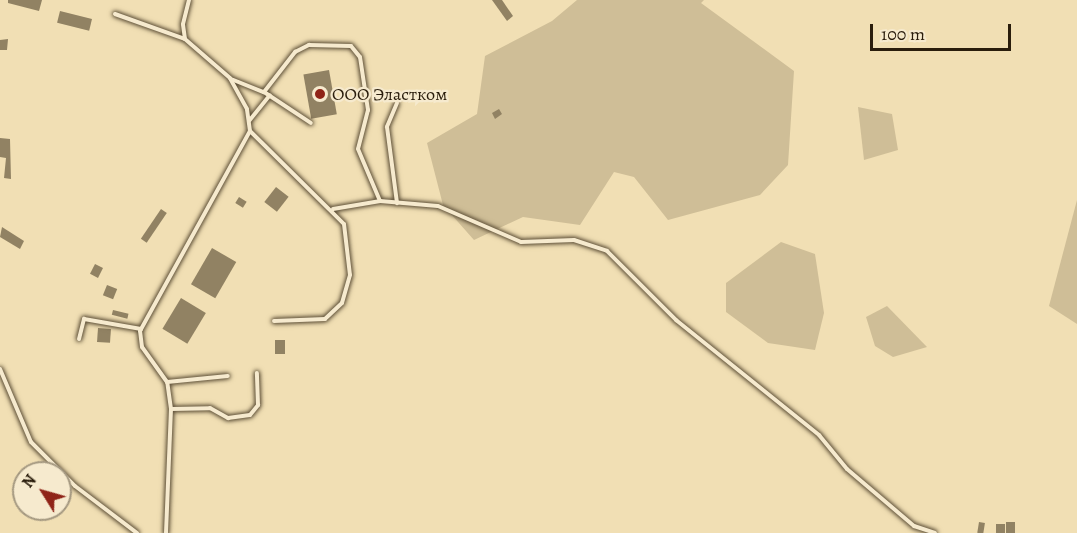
<!DOCTYPE html>
<meta charset="utf-8">
<style>
body{margin:0}
#map{position:relative;width:1077px;height:533px;overflow:hidden;background:#f1dfb4;font-family:Alegreya,serif}
div>[style]{position:absolute}
.green>*{inset:0;background:#cfbe97}
.building>*{inset:0;background:#918263;transform-origin:0 0}
.roads{filter:drop-shadow(0 0 2px #5c4e36) drop-shadow(0 0 2px #5c4e36)}
.service>*{height:4px;margin:-2px;padding:0 2px;transform-origin:2px;border-radius:2px;background:#f6eace}
.dots>*{width:16px;height:16px;translate:-50% -50%;box-sizing:border-box;border:3px solid #f6eace;border-radius:50%}
span{translate:-50% -50%;white-space:nowrap;text-align:center;line-height:1.15;-webkit-text-stroke:4.5px #f6eace;paint-order:stroke}
.poi-label{font-size:18px;color:#2a1d0c}
.left{translate:0 -50%;text-align:left}
.north{position:absolute;left:12px;top:461px;width:60px;height:60px;box-sizing:border-box;background:#f6eace;border:2px solid #a49880;border-radius:50%;rotate:307deg;font-size:16px;font-weight:700;line-height:24px;text-align:center;color:#2a1d0c}
.north::after{content:'';display:block;margin:auto;width:21px;height:27px;background:#8f2418;clip-path:polygon(50% 0,100% 100%,50% 72%,0 100%)}
.scale{position:absolute;left:870px;top:24px;width:141px;height:27px;box-sizing:border-box;border:3px solid #2a1d0c;border-top:0;padding-left:8px;font-size:18px;line-height:21px;white-space:nowrap;color:#2a1d0c;-webkit-text-stroke:4px #f6eace;paint-order:stroke}
</style>
<div id="map">
<div class="green">
<i style="clip-path:polygon(577px 0,704px 0,701px 3px,794px 71px,788px 165px,760px 195px,668px 220px,634px 177px,614px 172px,580px 225px,523px 217px,474px 240px,443px 205px,427px 143px,477px 114px,485px 56px,552px 21px)"></i>
<i style="clip-path:polygon(858px 107px,892px 114px,898px 150px,864px 160px)"></i>
<i style="clip-path:polygon(1077px 200px,1077px 324px,1049px 306px)"></i>
<i style="clip-path:polygon(781px 242px,815px 254px,824px 313px,815px 350px,768px 343px,726px 312px,726px 283px)"></i>
<i style="clip-path:polygon(887px 306px,927px 347px,893px 357px,875px 346px,866px 317px)"></i>
</div>
<div class="building">
<i style="clip-path:polygon(8px 0,42px 0,39px 11px,8px 3px)"></i>
<i style="clip-path:polygon(492px 0,502px 0,513px 16px,507px 21px)"></i>
<i style="left:60px;top:11px;width:33px;height:12px;rotate:14deg"></i>
<i style="clip-path:polygon(8px 39px,7px 50px,0 50px,0 40px)"></i>
<i style="left:329px;top:70px;width:45px;height:26px;rotate:80deg"></i>
<i style="clip-path:polygon(499px 109px,502px 114px,495px 119px,492px 113px)"></i>
<i style="clip-path:polygon(0 138px,10px 139px,11px 179px,4px 178px,6px 158px,0 157px)"></i>
<i style="left:276px;top:187px;width:16px;height:19px;rotate:38deg"></i>
<i style="left:239px;top:197px;width:9px;height:7px;rotate:32deg"></i>
<i style="left:161px;top:209px;width:7px;height:36px;rotate:34deg"></i>
<i style="clip-path:polygon(2px 227px,24px 241px,20px 249px,0 237px)"></i>
<i style="left:212px;top:248px;width:28px;height:42px;rotate:30deg"></i>
<i style="left:95px;top:264px;width:9px;height:11px;rotate:27deg"></i>
<i style="left:107px;top:285px;width:11px;height:11px;rotate:22deg"></i>
<i style="left:181px;top:298px;width:29px;height:36px;rotate:31deg"></i>
<i style="left:113px;top:310px;width:16px;height:5px;rotate:14deg"></i>
<i style="left:98px;top:328px;width:13px;height:14px;rotate:4deg"></i>
<i style="left:275px;top:340px;width:10px;height:14px"></i>
<i style="left:979px;top:522px;width:6px;height:11px;rotate:9deg"></i>
<i style="left:1006px;top:522px;width:9px;height:11px"></i>
<i style="left:996px;top:524px;width:9px;height:9px"></i>
</div>
<div class="roads">
<div class="service">
<i style="left:115px;top:14px;width:74px;rotate:19.7deg"></i>
<i style="left:231px;top:79px;width:35px;rotate:22deg"></i>
<i style="left:264px;top:92px;width:56px;rotate:33.4deg"></i>
<i style="left:264px;top:92px;width:51px;rotate:-52.2deg"></i>
<i style="left:295px;top:52px;width:16px;rotate:-27deg"></i>
<i style="left:309px;top:45px;width:42px;rotate:1.4deg"></i>
<i style="left:351px;top:46px;width:14px;rotate:51deg"></i>
<i style="left:360px;top:57px;width:54px;rotate:81.4deg"></i>
<i style="left:368px;top:110px;width:40px;rotate:104.4deg"></i>
<i style="left:358px;top:149px;width:56px;rotate:67.1deg"></i>
<i style="left:397px;top:103px;width:26px;rotate:113deg"></i>
<i style="left:387px;top:127px;width:77px;rotate:82.5deg"></i>
<i style="left:249px;top:121px;width:33px;rotate:-51deg"></i>
<i style="left:250px;top:131px;width:132px;rotate:44.7deg"></i>
<i style="left:344px;top:224px;width:51px;rotate:83.3deg"></i>
<i style="left:350px;top:275px;width:29px;rotate:106deg"></i>
<i style="left:342px;top:303px;width:23px;rotate:137deg"></i>
<i style="left:325px;top:319px;width:51px;rotate:177.8deg"></i>
<i style="left:333px;top:209px;width:48px;rotate:-9.7deg"></i>
<i style="left:380px;top:201px;width:58px;rotate:4.9deg"></i>
<i style="left:438px;top:206px;width:90px;rotate:23.4deg"></i>
<i style="left:521px;top:242px;width:53px;rotate:-2.2deg"></i>
<i style="left:574px;top:240px;width:35px;rotate:18deg"></i>
<i style="left:607px;top:251px;width:98px;rotate:45deg"></i>
<i style="left:676px;top:320px;width:184px;rotate:38.8deg"></i>
<i style="left:819px;top:435px;width:44px;rotate:50.5deg"></i>
<i style="left:847px;top:469px;width:88px;rotate:40.4deg"></i>
<i style="left:914px;top:526px;width:22px;rotate:18deg"></i>
<i style="left:79px;top:339px;width:21px;rotate:-76deg"></i>
<i style="left:84px;top:319px;width:58px;rotate:10deg"></i>
<i style="left:0;top:369px;width:79px;rotate:67deg"></i>
<i style="left:31px;top:442px;width:62px;rotate:45deg"></i>
<i style="left:75px;top:486px;width:78px;rotate:37.2deg"></i>
<i style="left:167px;top:382px;width:61px;rotate:-5.6deg"></i>
<i style="left:171px;top:409px;width:39px;rotate:-1deg"></i>
<i style="left:210px;top:408px;width:21px;rotate:29deg"></i>
<i style="left:228px;top:418px;width:22px;rotate:-8deg"></i>
<i style="left:250px;top:415px;width:13px;rotate:-51deg"></i>
<i style="left:258px;top:405px;width:32px;rotate:-92deg"></i>
<i style="left:166px;top:533px;width:124px;rotate:-87.7deg"></i>
<i style="left:171px;top:409px;width:27px;rotate:-98deg"></i>
<i style="left:167px;top:382px;width:43px;rotate:-125.5deg"></i>
<i style="left:142px;top:347px;width:16px;rotate:-97deg"></i>
<i style="left:140px;top:331px;width:228px;rotate:-61.2deg"></i>
<i style="left:250px;top:131px;width:22px;rotate:-98deg"></i>
<i style="left:247px;top:109px;width:35px;rotate:-119deg"></i>
<i style="left:230px;top:78px;width:60px;rotate:-139.1deg"></i>
<i style="left:185px;top:39px;width:15px;rotate:-98deg"></i>
<i style="left:183px;top:24px;width:25px;rotate:-76deg"></i>
</div>
</div>
<div class="dots">
<i style="left:320px;top:94px;background:#8f2418"></i>
</div>
<div class="poi-label">
<span class="left" style="left:332px;top:94px">ООО Эластком</span>
</div>
<div class="north">N</div>
<div class="scale">100 m</div>
</div>
